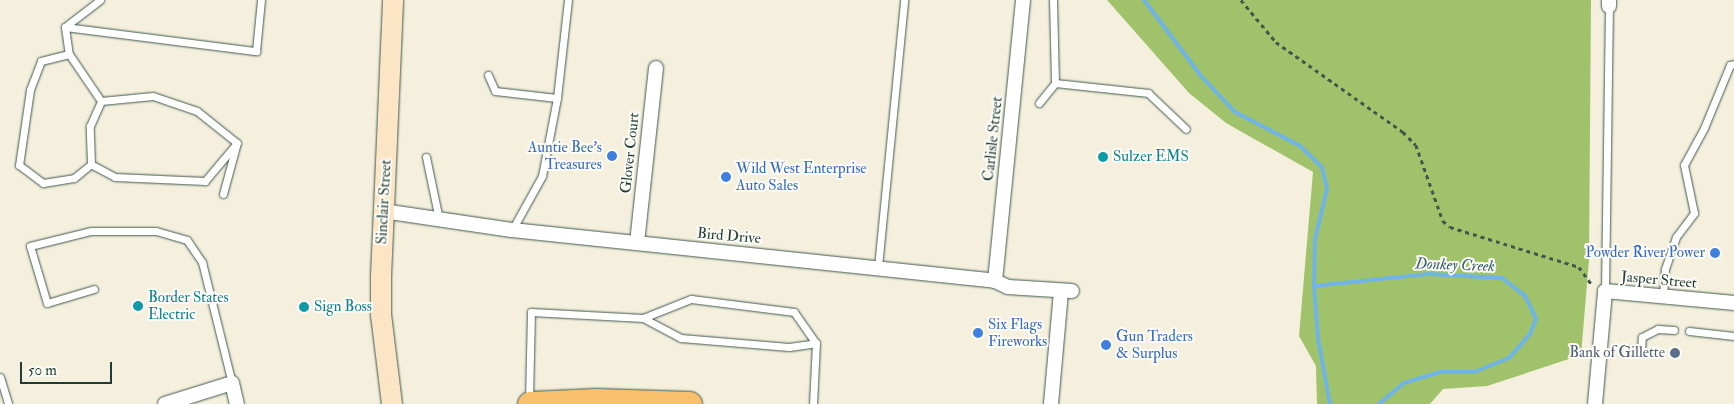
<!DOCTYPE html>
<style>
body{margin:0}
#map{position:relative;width:1734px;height:404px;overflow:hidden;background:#f4f0dd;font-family:"IM FELL Double Pica",serif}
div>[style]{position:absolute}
.green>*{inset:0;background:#9fc26b}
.stream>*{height:4px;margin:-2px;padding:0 2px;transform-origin:2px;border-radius:2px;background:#70b4e6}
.path>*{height:2.5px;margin-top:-1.25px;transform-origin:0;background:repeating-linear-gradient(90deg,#3f584d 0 4px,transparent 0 8px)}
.roads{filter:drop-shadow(0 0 1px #3f584d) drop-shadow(0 0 1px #3f584d)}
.lane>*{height:7px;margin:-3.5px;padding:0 3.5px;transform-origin:3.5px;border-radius:3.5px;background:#fff}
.street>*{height:14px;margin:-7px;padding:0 7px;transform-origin:7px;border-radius:7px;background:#fff}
.secondary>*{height:20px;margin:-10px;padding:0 10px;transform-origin:10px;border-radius:10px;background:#fce5c4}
.highway>*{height:25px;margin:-12.5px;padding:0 12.5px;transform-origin:12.5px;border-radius:12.5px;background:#f8bf6c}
.dots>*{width:14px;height:14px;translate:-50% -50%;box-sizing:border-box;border:2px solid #fdfcf7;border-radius:50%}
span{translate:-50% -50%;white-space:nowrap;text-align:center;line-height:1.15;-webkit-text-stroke:4px #fdfcf7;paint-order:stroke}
.street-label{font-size:15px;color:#1f3d34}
.shop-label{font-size:15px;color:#366cbe}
.right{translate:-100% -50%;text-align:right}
.left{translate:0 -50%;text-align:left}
.culture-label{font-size:15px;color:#0d838f}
.service-label{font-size:15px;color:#4e5e75}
.water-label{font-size:16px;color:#376169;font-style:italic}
.scale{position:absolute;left:20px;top:362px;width:92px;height:22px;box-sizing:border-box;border:2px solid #1f3d34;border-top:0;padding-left:6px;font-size:15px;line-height:18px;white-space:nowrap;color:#1f3d34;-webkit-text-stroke:4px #fdfcf7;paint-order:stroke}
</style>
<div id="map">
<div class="green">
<i style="clip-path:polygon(1107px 0,1591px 0,1589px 260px,1581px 355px,1487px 386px,1443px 389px,1430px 404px,1317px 404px,1316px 366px,1299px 336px,1313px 172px,1226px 123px,1189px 93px)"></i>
</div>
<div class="stream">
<i style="left:1144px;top:0;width:95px;rotate:53.1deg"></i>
<i style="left:1201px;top:76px;width:50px;rotate:46.6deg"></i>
<i style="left:1235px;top:112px;width:73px;rotate:27.6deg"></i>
<i style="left:1300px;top:146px;width:30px;rotate:44deg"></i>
<i style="left:1322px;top:167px;width:23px;rotate:77deg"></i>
<i style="left:1327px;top:189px;width:51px;rotate:103.5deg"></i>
<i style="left:1315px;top:239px;width:47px;rotate:91.2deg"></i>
<i style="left:1314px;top:286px;width:52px;rotate:85.6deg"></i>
<i style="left:1318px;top:338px;width:67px;rotate:79.7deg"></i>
<i style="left:1314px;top:286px;width:116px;rotate:-6deg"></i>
<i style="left:1429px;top:274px;width:73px;rotate:3.1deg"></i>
<i style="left:1502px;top:278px;width:29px;rotate:38deg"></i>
<i style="left:1525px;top:296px;width:25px;rotate:64deg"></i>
<i style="left:1536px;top:319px;width:16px;rotate:112deg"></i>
<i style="left:1530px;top:334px;width:32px;rotate:131deg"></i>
<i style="left:1509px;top:358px;width:38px;rotate:158deg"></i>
<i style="left:1474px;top:372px;width:34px;rotate:180deg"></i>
<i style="left:1440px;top:372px;width:38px;rotate:163deg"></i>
<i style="left:1404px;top:383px;width:33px;rotate:140deg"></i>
</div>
<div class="path">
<i style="left:1241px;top:0;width:55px;rotate:50.2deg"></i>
<i style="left:1276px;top:42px;width:156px;rotate:35.3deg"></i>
<i style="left:1403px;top:132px;width:18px;rotate:45deg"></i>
<i style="left:1416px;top:145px;width:81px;rotate:70.4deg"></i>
<i style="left:1443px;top:221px;width:9px;rotate:41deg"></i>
<i style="left:1450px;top:227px;width:135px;rotate:17.2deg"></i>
<i style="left:1579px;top:267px;width:22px;rotate:54deg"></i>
</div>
<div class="roads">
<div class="lane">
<i style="left:100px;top:0;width:44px;rotate:142.4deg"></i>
<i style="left:65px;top:27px;width:27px;rotate:82deg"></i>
<i style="left:69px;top:54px;width:57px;rotate:55.8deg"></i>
<i style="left:1053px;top:0;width:83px;rotate:88.6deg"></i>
<i style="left:65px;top:27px;width:193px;rotate:7.2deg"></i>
<i style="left:256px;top:51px;width:51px;rotate:-84.4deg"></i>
<i style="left:69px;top:54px;width:29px;rotate:166deg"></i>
<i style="left:41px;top:61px;width:31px;rotate:111deg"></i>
<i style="left:30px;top:90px;width:76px;rotate:98.3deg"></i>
<i style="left:19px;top:165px;width:30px;rotate:37deg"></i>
<i style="left:43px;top:183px;width:31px;rotate:-9deg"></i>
<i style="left:74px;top:178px;width:22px;rotate:-39deg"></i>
<i style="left:488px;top:75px;width:17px;rotate:66deg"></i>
<i style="left:495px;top:91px;width:62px;rotate:6.4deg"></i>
<i style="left:153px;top:96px;width:46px;rotate:18.8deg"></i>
<i style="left:197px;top:111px;width:51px;rotate:38.7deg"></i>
<i style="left:237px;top:143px;width:50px;rotate:130.1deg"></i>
<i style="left:205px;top:181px;width:90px;rotate:-177.5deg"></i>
<i style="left:115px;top:177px;width:27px;rotate:-152deg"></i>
<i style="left:91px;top:164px;width:38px;rotate:-92deg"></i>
<i style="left:90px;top:126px;width:27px;rotate:-66deg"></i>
<i style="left:101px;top:101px;width:52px;rotate:-5.5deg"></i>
<i style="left:1039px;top:103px;width:26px;rotate:-51deg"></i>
<i style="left:1055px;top:83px;width:94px;rotate:6.1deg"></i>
<i style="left:1148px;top:93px;width:52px;rotate:43.5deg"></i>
<i style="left:426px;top:157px;width:63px;rotate:78.2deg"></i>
<i style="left:223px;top:194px;width:50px;rotate:-74.8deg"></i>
<i style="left:512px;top:230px;width:62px;rotate:-60.9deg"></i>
<i style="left:542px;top:176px;width:79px;rotate:-79.1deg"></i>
<i style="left:557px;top:98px;width:99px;rotate:-83.6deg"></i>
<i style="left:878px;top:267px;width:268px;rotate:-84.4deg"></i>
<i style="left:94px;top:289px;width:49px;rotate:163.4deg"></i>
<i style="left:47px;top:303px;width:59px;rotate:-106.6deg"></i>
<i style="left:30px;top:246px;width:63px;rotate:-13.8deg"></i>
<i style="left:91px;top:231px;width:65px"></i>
<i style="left:156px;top:231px;width:32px;rotate:16deg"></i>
<i style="left:187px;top:240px;width:27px;rotate:56deg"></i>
<i style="left:202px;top:262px;width:125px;rotate:76.1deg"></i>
<i style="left:1605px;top:291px;width:285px;rotate:-89.2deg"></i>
<i style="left:1663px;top:296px;width:27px;rotate:-86deg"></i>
<i style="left:1665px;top:269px;width:34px;rotate:-71deg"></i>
<i style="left:1676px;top:237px;width:30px;rotate:-53deg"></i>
<i style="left:1694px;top:213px;width:49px;rotate:-101.8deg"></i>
<i style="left:1684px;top:165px;width:42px;rotate:-61.6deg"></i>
<i style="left:1704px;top:128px;width:68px;rotate:-67.6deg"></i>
<i style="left:1730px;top:65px;width:4px;rotate:-14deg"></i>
<i style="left:643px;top:318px;width:43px;rotate:27.8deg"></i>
<i style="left:681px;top:338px;width:108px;rotate:4.8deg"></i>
<i style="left:789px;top:347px;width:27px;rotate:-8deg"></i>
<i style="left:1689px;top:331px;width:45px;rotate:6.3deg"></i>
<i style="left:1641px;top:350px;width:13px;rotate:-86deg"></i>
<i style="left:1642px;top:337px;width:18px;rotate:-27deg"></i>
<i style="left:1658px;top:329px;width:16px;rotate:4deg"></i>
<i style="left:0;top:377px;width:28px;rotate:73deg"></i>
<i style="left:529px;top:400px;width:88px;rotate:-88.7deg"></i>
<i style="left:531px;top:312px;width:112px;rotate:3.1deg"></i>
<i style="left:643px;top:318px;width:52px;rotate:-21.6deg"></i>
<i style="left:691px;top:299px;width:104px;rotate:7.2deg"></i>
<i style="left:794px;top:312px;width:38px;rotate:55deg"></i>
<i style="left:816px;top:343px;width:61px;rotate:92.8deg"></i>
</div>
<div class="street">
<i style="left:1609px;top:6px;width:6px;rotate:-90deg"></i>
<i style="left:383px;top:211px;width:130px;rotate:8.4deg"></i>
<i style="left:512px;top:230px;width:486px;rotate:6deg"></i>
<i style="left:995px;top:281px;width:14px;rotate:25deg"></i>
<i style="left:1008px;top:287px;width:64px;rotate:3.6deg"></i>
<i style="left:637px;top:243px;width:176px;rotate:-83.8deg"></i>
<i style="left:995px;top:281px;width:282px;rotate:-84.3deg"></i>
<i style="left:165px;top:404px;width:70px;rotate:-17.4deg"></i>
<i style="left:232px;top:383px;width:22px;rotate:77deg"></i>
<i style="left:1051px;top:404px;width:111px;rotate:-84.9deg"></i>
<i style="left:1595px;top:404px;width:113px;rotate:-84.9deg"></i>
<i style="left:1605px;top:291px;width:130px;rotate:5.3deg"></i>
</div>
<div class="secondary">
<i style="left:392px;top:404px;width:90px;rotate:-97deg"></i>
<i style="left:381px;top:315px;width:38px;rotate:-90deg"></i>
<i style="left:381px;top:277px;width:277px;rotate:-87.5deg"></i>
</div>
<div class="highway">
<i style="left:530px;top:404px;width:66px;rotate:-2.6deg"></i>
<i style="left:596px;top:401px;width:93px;rotate:1.8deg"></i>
</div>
</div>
<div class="dots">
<i style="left:612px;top:156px;background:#3f7fe0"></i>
<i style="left:1103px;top:157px;background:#0f9aa8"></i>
<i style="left:726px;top:177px;background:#3f7fe0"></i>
<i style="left:1715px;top:253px;background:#3f7fe0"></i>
<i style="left:138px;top:306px;background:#0f9aa8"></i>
<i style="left:304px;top:307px;background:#0f9aa8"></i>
<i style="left:978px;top:333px;background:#3f7fe0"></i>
<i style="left:1106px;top:345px;background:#3f7fe0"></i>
<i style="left:1675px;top:353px;background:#5c6f8a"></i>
</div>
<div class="street-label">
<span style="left:993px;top:139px;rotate:-84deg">Carlisle Street</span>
<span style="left:630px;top:153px;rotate:-84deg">Glover Court</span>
<span style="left:384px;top:202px;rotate:-87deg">Sinclair Street</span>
<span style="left:729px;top:236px;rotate:5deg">Bird Drive</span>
<span style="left:1659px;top:280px;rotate:5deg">Jasper Street</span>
</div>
<div class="shop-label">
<span class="right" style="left:602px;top:156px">Auntie Bee's<br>Treasures</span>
<span class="left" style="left:736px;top:177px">Wild West Enterprise<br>Auto Sales</span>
<span class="right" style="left:1705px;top:253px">Powder River Power</span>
<span class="left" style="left:988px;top:333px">Six Flags<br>Fireworks</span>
<span class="left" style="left:1116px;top:345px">Gun Traders<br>&amp; Surplus</span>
</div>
<div class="culture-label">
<span class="left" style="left:1113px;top:157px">Sulzer EMS</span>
<span class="left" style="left:148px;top:306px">Border States<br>Electric</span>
<span class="left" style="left:314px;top:307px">Sign Boss</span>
</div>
<div class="service-label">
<span class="right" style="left:1665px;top:353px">Bank of Gillette</span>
</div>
<div class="water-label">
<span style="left:1455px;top:265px;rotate:2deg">Donkey Creek</span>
</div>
<div class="scale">50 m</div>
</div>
